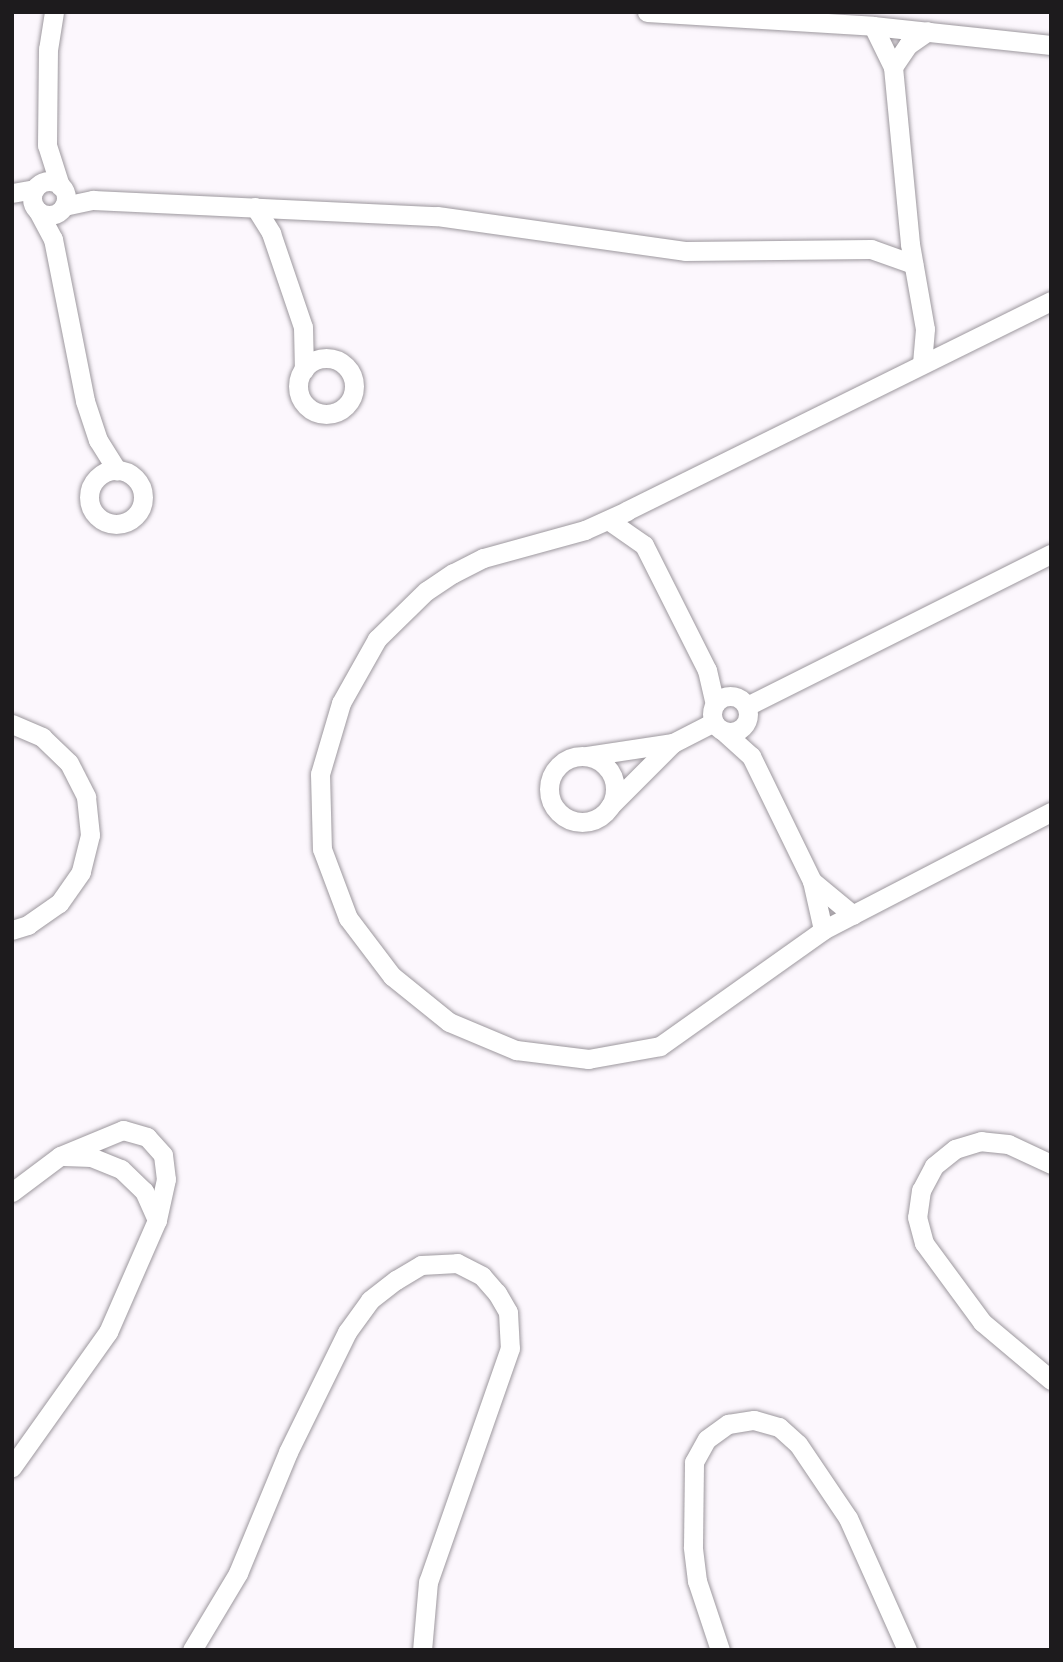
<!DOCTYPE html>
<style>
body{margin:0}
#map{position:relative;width:1063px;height:1662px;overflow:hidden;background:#fcf7fd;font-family:"Crimson Pro",serif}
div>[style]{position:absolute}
.roads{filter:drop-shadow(0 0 2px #9d989e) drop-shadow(0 0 2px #9d989e)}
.minor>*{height:19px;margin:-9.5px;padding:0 9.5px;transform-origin:9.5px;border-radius:9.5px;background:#fff}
.minor>.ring{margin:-9.5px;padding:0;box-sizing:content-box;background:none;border:19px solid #fff;border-radius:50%}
span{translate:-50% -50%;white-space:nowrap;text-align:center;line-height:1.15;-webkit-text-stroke:7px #fff;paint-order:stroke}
.frame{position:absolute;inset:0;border:14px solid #1d1b1d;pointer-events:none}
</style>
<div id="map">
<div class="roads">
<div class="minor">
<i style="left:54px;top:12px;width:37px;rotate:99deg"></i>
<i style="left:48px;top:49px;width:96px;rotate:90.6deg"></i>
<i style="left:47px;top:145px;width:43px;rotate:72.4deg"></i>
<i style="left:647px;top:12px;width:226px;rotate:3.5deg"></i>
<i style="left:873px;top:26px;width:179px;rotate:6.1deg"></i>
<i style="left:873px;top:26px;width:46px;rotate:64deg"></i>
<i style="left:893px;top:67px;width:178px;rotate:84.5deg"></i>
<i style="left:910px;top:244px;width:86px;rotate:80deg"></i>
<i style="left:925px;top:329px;width:35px;rotate:95deg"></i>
<i style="left:893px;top:67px;width:27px;rotate:-56deg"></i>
<i style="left:908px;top:45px;width:24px;rotate:-35deg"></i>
<i class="ring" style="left:32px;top:181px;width:15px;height:15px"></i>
<i style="left:12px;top:193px;width:23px;rotate:-10deg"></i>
<i style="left:64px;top:206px;width:30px;rotate:-12deg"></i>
<i style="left:93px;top:200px;width:344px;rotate:2.7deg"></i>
<i style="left:437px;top:216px;width:250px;rotate:8deg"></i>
<i style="left:685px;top:251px;width:186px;rotate:-0.6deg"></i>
<i style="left:871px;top:249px;width:45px;rotate:19.7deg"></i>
<i style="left:255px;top:207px;width:31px;rotate:58deg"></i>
<i style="left:271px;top:233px;width:99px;rotate:71.2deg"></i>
<i style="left:303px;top:327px;width:43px;rotate:88.7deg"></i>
<i style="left:38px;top:211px;width:32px;rotate:62deg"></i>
<i style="left:53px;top:239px;width:165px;rotate:78.8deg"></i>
<i style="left:85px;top:401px;width:41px;rotate:71.6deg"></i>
<i style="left:98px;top:440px;width:36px;rotate:58deg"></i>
<i style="left:1051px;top:301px;width:473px;rotate:153.7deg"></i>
<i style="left:627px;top:511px;width:46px;rotate:155.7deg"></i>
<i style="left:585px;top:530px;width:106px;rotate:164.6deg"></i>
<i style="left:483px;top:558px;width:34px;rotate:153deg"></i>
<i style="left:453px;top:573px;width:32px;rotate:146deg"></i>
<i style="left:426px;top:591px;width:69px;rotate:135.6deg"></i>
<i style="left:377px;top:639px;width:73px;rotate:119.4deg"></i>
<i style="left:341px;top:703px;width:74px;rotate:106.5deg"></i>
<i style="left:320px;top:774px;width:75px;rotate:88.5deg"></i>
<i style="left:322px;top:849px;width:74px;rotate:69.4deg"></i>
<i style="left:348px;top:918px;width:73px;rotate:52.8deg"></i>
<i style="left:392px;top:976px;width:73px;rotate:38.9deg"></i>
<i style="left:449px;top:1022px;width:73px;rotate:22.7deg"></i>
<i style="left:516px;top:1050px;width:73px;rotate:7.1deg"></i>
<i style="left:588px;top:1059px;width:73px;rotate:-10.2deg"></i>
<i style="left:660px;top:1046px;width:200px;rotate:-35.4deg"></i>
<i style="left:823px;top:930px;width:257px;rotate:-27.4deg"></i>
<i class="ring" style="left:298px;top:358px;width:37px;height:37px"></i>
<i class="ring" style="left:89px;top:470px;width:35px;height:35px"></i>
<i style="left:608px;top:520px;width:44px;rotate:34.8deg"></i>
<i style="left:644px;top:545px;width:140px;rotate:63.3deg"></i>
<i style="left:707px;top:670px;width:35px;rotate:77deg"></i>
<i class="ring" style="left:712px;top:696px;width:17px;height:17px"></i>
<i style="left:747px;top:706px;width:340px;rotate:-26.6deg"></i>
<i style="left:12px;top:724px;width:33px;rotate:23deg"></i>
<i style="left:42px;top:737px;width:37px;rotate:44deg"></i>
<i style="left:69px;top:763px;width:38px;rotate:63deg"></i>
<i style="left:86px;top:797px;width:38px;rotate:84deg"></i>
<i style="left:90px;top:835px;width:38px;rotate:104deg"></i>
<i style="left:81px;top:872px;width:38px;rotate:125deg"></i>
<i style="left:59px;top:903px;width:38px;rotate:145deg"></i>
<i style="left:28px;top:925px;width:17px;rotate:163deg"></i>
<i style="left:723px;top:731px;width:38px;rotate:42deg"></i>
<i style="left:751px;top:756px;width:139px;rotate:64deg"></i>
<i style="left:812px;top:881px;width:50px;rotate:77.3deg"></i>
<i style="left:587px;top:756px;width:87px;rotate:-8.6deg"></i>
<i class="ring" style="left:549px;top:756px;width:47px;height:47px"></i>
<i style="left:610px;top:806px;width:89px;rotate:-45deg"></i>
<i style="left:673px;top:743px;width:46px;rotate:-27.1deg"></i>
<i style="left:812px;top:881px;width:53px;rotate:39.7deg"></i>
<i style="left:64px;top:1156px;width:27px;rotate:2deg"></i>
<i style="left:91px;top:1157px;width:32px;rotate:22deg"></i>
<i style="left:121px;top:1169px;width:32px;rotate:44deg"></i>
<i style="left:144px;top:1191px;width:32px;rotate:66deg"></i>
<i style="left:1051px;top:1164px;width:47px;rotate:-155.1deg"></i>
<i style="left:1008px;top:1144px;width:27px;rotate:-174deg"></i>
<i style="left:981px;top:1141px;width:27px;rotate:163deg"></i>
<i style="left:955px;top:1149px;width:27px;rotate:141deg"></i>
<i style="left:934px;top:1166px;width:27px;rotate:118deg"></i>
<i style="left:921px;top:1190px;width:27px;rotate:98deg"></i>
<i style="left:917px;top:1217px;width:27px;rotate:75deg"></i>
<i style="left:924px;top:1243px;width:98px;rotate:53.7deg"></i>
<i style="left:982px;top:1322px;width:90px;rotate:40deg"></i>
<i style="left:12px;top:1192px;width:60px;rotate:-36.9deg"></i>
<i style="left:60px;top:1156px;width:68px;rotate:-22.4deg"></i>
<i style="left:123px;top:1130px;width:25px;rotate:16deg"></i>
<i style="left:147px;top:1137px;width:24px;rotate:48deg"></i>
<i style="left:163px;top:1155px;width:24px;rotate:83deg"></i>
<i style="left:166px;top:1179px;width:42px;rotate:102.4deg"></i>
<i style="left:157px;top:1220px;width:122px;rotate:113.6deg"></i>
<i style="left:108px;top:1332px;width:166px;rotate:125.4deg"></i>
<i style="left:192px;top:1650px;width:90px;rotate:-59.1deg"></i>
<i style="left:238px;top:1573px;width:131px;rotate:-67.5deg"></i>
<i style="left:288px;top:1452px;width:134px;rotate:-63.8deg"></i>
<i style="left:347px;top:1332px;width:39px;rotate:-54deg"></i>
<i style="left:370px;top:1300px;width:33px;rotate:-38deg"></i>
<i style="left:396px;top:1280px;width:29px;rotate:-31deg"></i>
<i style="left:421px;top:1265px;width:36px;rotate:-3deg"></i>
<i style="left:457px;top:1263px;width:28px;rotate:27deg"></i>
<i style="left:482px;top:1276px;width:23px;rotate:49deg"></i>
<i style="left:497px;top:1293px;width:22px;rotate:60deg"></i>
<i style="left:508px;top:1312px;width:36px;rotate:87deg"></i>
<i style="left:510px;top:1348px;width:248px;rotate:109.3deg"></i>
<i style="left:428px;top:1582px;width:68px;rotate:95deg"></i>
<i style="left:720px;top:1650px;width:73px;rotate:-108.4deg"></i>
<i style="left:697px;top:1581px;width:35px;rotate:-97deg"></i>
<i style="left:693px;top:1546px;width:84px;rotate:-89.3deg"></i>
<i style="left:694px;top:1462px;width:26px;rotate:-61deg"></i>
<i style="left:707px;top:1439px;width:26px;rotate:-36deg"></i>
<i style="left:728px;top:1424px;width:26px;rotate:-9deg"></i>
<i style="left:754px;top:1420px;width:26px;rotate:16deg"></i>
<i style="left:779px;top:1427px;width:25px;rotate:42deg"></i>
<i style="left:798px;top:1444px;width:89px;rotate:56deg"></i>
<i style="left:848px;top:1518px;width:145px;rotate:65.9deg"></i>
</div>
</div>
<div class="frame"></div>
</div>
